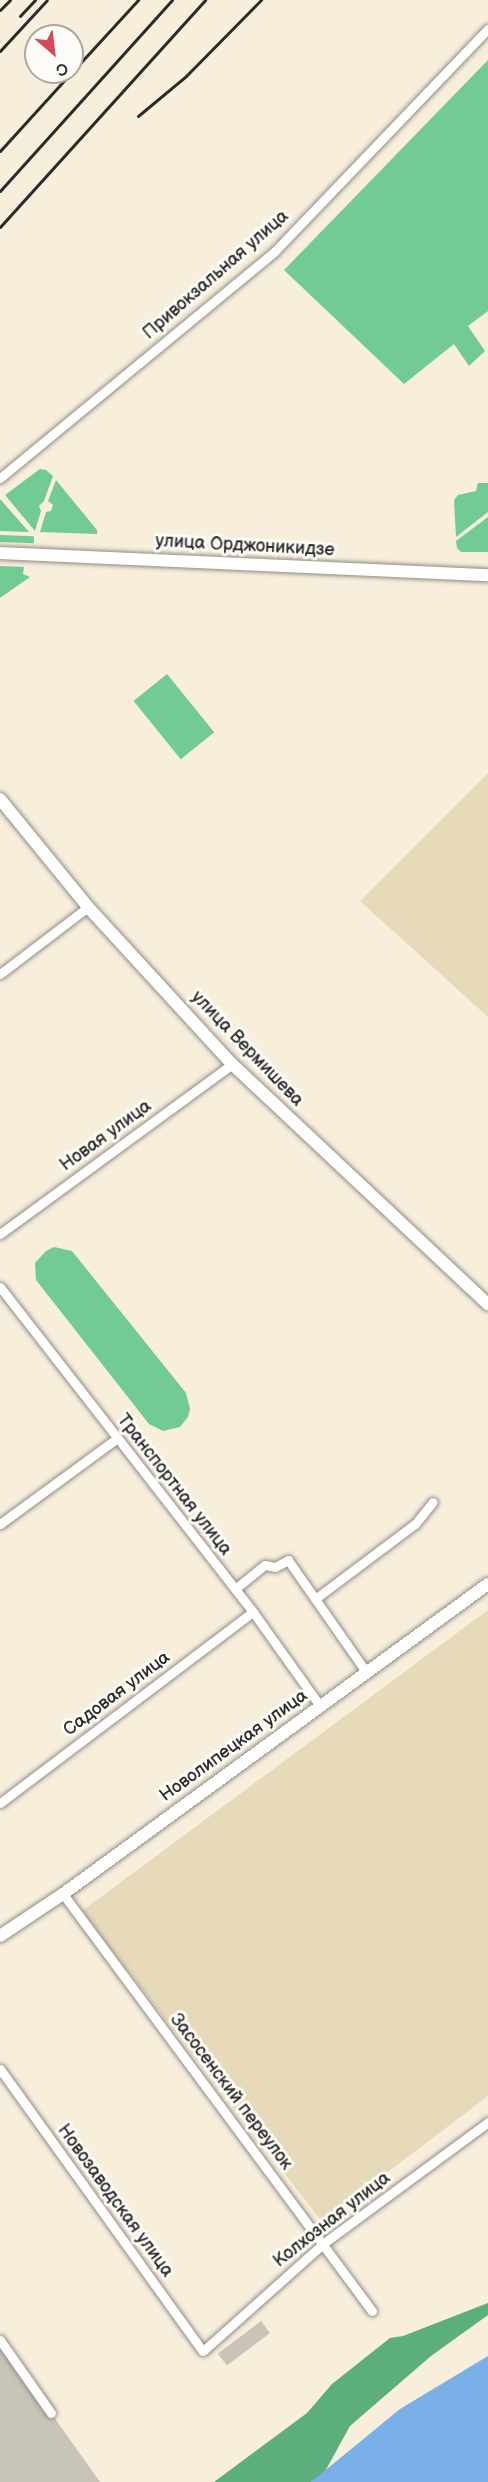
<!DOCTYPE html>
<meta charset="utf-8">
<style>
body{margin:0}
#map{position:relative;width:488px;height:2482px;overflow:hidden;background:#f7eedc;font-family:"Balsamiq Sans",sans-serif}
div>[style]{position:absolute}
.built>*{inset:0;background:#e6daba}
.industrial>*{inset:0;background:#c8c4b8;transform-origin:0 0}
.green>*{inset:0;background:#71cb92;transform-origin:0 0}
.forest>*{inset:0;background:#5caf7c}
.water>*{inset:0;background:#7aafe8}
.roads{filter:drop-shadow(0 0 2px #918c84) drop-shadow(0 0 2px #918c84)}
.minor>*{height:9px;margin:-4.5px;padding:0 4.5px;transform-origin:4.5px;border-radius:4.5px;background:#fff}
.tertiary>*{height:12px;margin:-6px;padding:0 6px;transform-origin:6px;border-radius:6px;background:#fff}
.rail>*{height:3px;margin:-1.5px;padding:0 1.5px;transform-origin:1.5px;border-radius:1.5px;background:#2b2b2b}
span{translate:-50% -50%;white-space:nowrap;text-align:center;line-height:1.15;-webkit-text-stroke:6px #fdfcf7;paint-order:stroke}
.street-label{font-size:18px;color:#2b2b2b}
.north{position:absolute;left:24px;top:24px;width:60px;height:60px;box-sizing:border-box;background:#fdfcf7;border:2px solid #a9a8a5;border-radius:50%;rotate:152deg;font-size:16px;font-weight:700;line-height:24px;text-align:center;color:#2b2b2b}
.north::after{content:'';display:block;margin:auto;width:21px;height:27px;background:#d1495b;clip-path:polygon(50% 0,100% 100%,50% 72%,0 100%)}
</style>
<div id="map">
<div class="built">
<i style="clip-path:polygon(488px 773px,488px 1017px,360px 901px)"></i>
<i style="clip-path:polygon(488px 1610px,488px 2096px,322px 2222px,82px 1911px)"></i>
</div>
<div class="industrial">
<i style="left:261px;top:2321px;width:15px;height:54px;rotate:53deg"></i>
<i style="clip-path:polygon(0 2343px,51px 2413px,100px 2482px,0 2482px)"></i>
</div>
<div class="green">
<i style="clip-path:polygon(488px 60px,488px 311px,468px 326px,485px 351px,469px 366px,454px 344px,404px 384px,284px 270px)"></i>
<i style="clip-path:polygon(40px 469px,46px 470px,53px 476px,44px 501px,39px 506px,41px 511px,35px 531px,5px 495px)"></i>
<i style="clip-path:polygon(56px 480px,97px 530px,97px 534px,40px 532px,46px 512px,51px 511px,53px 505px,48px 501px)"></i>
<i style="clip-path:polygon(478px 483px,488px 483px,488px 512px,456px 537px,454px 500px,458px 495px,476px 491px)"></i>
<i style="clip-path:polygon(0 499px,29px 532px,0 531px)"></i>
<i style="clip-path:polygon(488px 517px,488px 552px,461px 552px,457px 548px,456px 541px)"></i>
<i style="left:0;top:535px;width:34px;height:7px;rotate:2deg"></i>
<i style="clip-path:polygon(0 566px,24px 567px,23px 574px,30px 577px,0 598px)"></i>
<i style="left:167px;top:674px;width:75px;height:43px;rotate:51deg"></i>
<i style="clip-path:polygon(54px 1247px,72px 1251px,186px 1393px,190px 1409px,188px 1417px,180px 1427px,163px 1431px,149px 1424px,36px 1280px,35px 1263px,46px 1251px)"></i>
</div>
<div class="forest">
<i style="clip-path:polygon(488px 2303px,488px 2315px,431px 2356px,350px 2426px,323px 2475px,311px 2482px,214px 2482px,307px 2413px,332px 2384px,390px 2338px,403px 2336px)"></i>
</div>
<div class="water">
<i style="clip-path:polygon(488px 2356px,488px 2482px,311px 2482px,400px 2409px)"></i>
</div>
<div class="roads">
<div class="minor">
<i style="left:0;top:478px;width:355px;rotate:-39.5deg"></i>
<i style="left:274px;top:252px;width:309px;rotate:-46.2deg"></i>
<i style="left:0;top:974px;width:111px;rotate:-37.3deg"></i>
<i style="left:0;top:1234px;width:288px;rotate:-36.2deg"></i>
<i style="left:0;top:1287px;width:412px;rotate:52.1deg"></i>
<i style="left:253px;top:1612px;width:115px;rotate:54.5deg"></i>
<i style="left:0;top:1524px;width:144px;rotate:-36.2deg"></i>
<i style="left:235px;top:1589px;width:38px;rotate:-39deg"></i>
<i style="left:265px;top:1565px;width:10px;rotate:11deg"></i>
<i style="left:275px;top:1567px;width:15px;rotate:-28deg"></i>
<i style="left:288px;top:1560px;width:136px;rotate:55.1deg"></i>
<i style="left:315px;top:1599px;width:125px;rotate:-36.9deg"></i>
<i style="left:415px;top:1524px;width:28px;rotate:-51deg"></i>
<i style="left:0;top:1803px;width:317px;rotate:-37.1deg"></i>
<i style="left:63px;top:1894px;width:519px;rotate:53.46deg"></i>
<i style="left:0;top:2069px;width:347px;rotate:54.3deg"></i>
<i style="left:203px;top:2351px;width:162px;rotate:-41.8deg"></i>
<i style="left:324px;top:2243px;width:204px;rotate:-36.4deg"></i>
<i style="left:0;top:2340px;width:89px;rotate:55.1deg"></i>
</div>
<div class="tertiary">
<i style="left:0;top:553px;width:488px;rotate:2.6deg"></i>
<i style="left:0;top:799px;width:139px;rotate:50.8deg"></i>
<i style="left:88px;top:907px;width:213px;rotate:47.5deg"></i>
<i style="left:232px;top:1064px;width:351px;rotate:43.2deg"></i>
<i style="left:0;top:1936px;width:76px;rotate:-33.7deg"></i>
<i style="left:63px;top:1894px;width:526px;rotate:-36.11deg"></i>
</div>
</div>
<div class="rail">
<i style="left:0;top:10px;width:14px;rotate:-45deg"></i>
<i style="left:20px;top:16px;width:22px;rotate:-47deg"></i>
<i style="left:0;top:51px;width:69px;rotate:-47.3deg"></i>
<i style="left:72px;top:72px;width:98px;rotate:-47.5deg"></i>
<i style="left:138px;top:116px;width:62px;rotate:-39.8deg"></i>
<i style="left:186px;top:76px;width:107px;rotate:-45.4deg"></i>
<i style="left:0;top:151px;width:107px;rotate:-47.7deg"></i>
<i style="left:0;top:191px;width:257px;rotate:-48deg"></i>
<i style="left:0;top:227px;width:306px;rotate:-47.9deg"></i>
</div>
<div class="street-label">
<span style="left:216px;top:275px;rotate:-41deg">Привокзальная улица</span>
<span style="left:245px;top:546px;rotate:3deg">улица Орджоникидзе</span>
<span style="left:247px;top:1049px;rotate:46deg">улица Вермишева</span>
<span style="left:106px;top:1136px;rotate:-36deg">Новая улица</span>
<span style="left:174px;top:1485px;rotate:52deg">Транспортная улица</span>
<span style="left:117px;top:1694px;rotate:-37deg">Садовая улица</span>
<span style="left:234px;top:1746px;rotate:-36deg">Новолипецкая улица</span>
<span style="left:231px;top:2092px;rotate:53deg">Засосенский переулок</span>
<span style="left:115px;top:2201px;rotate:54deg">Новозаводская улица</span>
<span style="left:332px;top:2220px;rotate:-38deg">Колхозная улица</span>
</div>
<div class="north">С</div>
</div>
